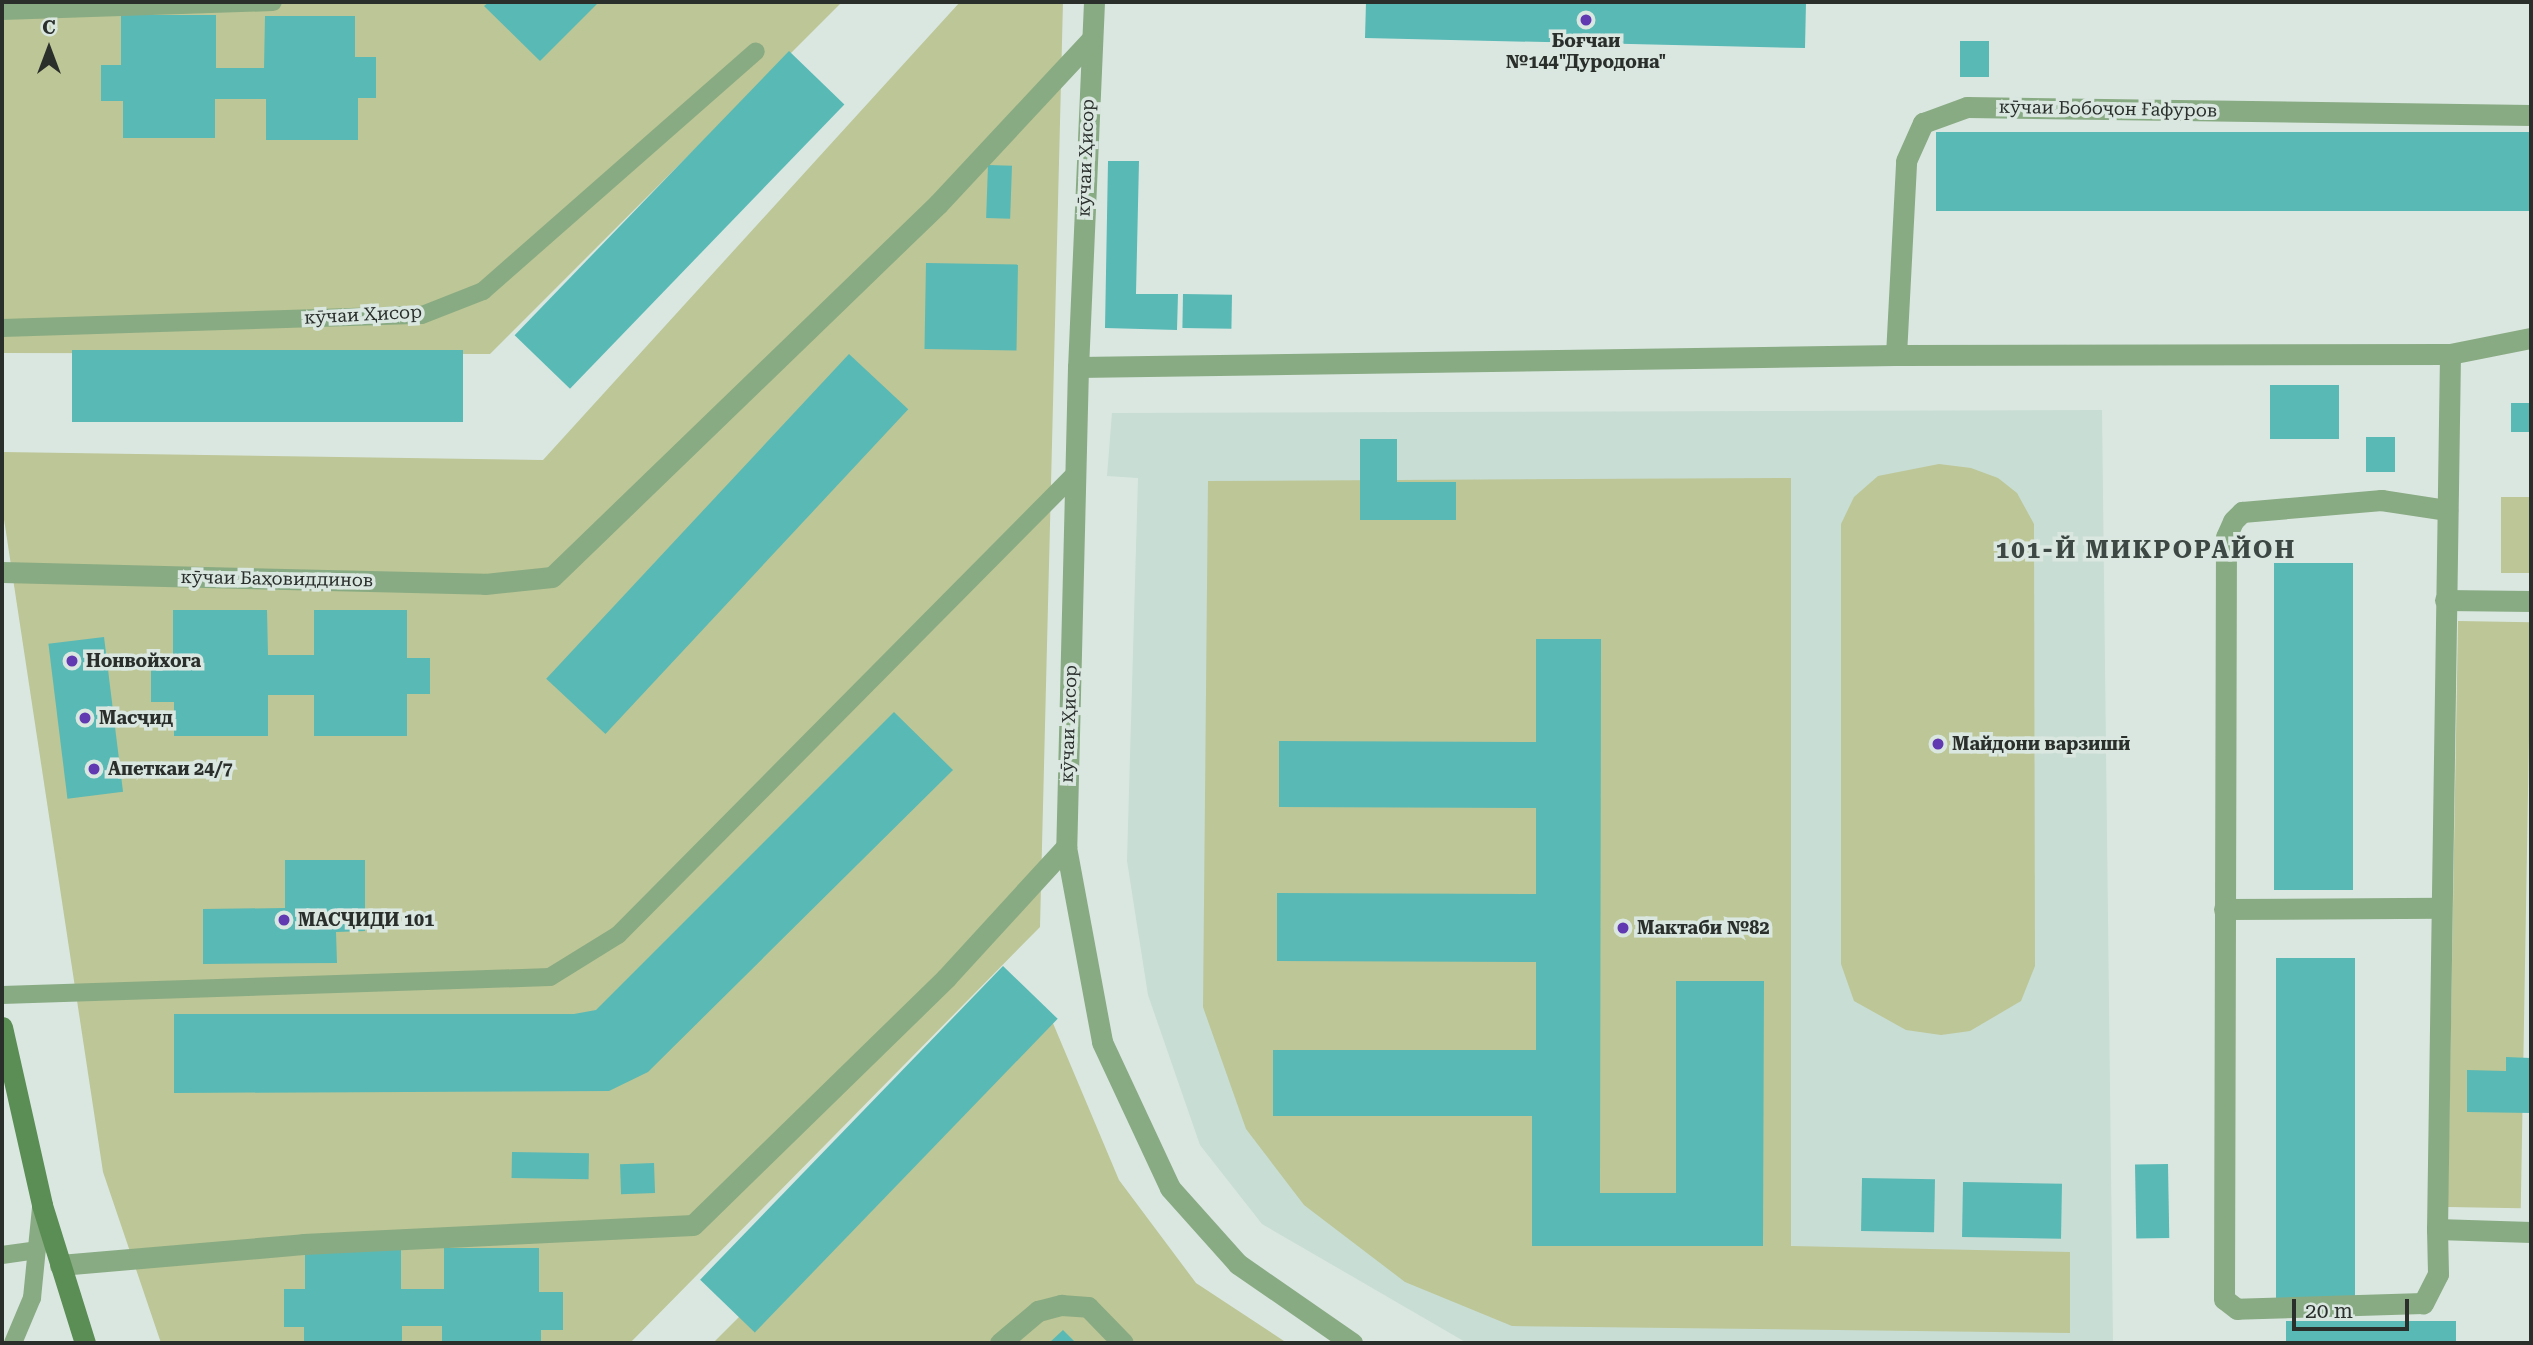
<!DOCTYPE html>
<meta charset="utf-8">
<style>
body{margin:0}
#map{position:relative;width:2533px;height:1345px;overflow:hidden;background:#dae7e1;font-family:"Roboto Serif",serif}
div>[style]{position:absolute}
.built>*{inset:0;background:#c8ddd3}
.green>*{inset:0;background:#bdc696;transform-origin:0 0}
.building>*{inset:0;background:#59b9b5;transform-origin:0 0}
.lane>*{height:18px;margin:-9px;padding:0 9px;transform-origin:9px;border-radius:9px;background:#89ab83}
.street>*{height:21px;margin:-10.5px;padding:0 10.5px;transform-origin:10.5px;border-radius:10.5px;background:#89ab83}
.secondary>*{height:21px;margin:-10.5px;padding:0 10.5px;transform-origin:10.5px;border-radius:10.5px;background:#5b8e54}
.dots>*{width:19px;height:19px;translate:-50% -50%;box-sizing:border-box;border:4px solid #dae7e1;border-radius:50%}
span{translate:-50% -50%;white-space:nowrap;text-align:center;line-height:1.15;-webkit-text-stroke:7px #dae7e1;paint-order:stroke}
.poi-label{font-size:18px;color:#2a2f2c;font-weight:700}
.left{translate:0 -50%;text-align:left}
.street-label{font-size:18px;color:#2a2f2c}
.district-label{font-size:24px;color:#3d4743;font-weight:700;letter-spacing:2px}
.frame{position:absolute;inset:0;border:4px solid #2a2f2c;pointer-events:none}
.north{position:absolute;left:14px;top:14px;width:70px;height:70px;-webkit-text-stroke:5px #dae7e1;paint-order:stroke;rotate:0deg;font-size:19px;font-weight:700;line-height:28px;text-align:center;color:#2a2f2c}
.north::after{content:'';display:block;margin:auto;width:24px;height:32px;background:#2a2f2c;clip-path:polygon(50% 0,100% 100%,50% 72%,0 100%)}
.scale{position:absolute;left:2292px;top:1299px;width:117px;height:32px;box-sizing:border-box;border:4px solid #2a2f2c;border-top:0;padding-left:9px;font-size:21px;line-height:24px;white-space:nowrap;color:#2a2f2c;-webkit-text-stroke:5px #dae7e1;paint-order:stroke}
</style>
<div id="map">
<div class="built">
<i style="clip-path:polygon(2102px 410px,2113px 1343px,1467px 1343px,1262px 1224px,1200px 1145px,1148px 995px,1127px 861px,1138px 478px,1107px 476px,1112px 413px)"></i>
</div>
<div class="green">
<i style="clip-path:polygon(2px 2px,842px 2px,490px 354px,2px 353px)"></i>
<i style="clip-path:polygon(960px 2px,1063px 2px,1040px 927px,630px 1343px,161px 1343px,103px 1172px,2px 506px,2px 452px,543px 460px)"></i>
<i style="clip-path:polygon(1939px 464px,1971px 468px,1998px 478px,2017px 493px,2034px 524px,2035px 966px,2021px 1001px,1970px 1031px,1941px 1035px,1906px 1030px,1854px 1001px,1841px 964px,1841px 524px,1854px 497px,1878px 476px)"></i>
<i style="clip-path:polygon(1791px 478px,1791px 1246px,2070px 1252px,2070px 1333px,1512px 1326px,1405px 1282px,1304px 1205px,1246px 1129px,1203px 1007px,1208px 481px)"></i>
<i style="left:2501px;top:497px;width:30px;height:76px"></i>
<i style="left:2458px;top:621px;width:73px;height:586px;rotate:1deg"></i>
<i style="clip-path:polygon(1047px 1009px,1119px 1180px,1196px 1283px,1287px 1343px,713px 1343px)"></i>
</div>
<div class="building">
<i style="clip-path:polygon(489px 2px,599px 2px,540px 61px,484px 6px)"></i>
<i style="clip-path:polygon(1366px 2px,1806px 2px,1805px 48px,1365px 38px)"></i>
<i style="clip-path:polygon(121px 15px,216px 15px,216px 68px,264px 68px,265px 16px,355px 16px,355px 57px,376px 57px,376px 98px,358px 98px,358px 140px,266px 140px,266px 99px,215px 99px,215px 138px,123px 138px,123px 101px,101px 101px,101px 65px,121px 65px)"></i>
<i style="left:1960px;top:41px;width:29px;height:36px"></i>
<i style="left:789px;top:51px;width:77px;height:395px;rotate:44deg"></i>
<i style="left:2531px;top:132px;width:79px;height:595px;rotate:90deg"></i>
<i style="clip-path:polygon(1108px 161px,1139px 161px,1136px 294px,1178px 294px,1177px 330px,1105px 328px)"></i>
<i style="left:988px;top:165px;width:24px;height:53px;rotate:2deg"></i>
<i style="left:926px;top:263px;width:92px;height:86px;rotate:1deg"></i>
<i style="left:1183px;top:294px;width:49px;height:34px;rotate:1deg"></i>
<i style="left:72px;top:350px;width:391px;height:72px"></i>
<i style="left:849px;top:354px;width:81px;height:444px;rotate:43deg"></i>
<i style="left:2270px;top:385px;width:69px;height:54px"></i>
<i style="left:2511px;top:403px;width:20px;height:29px"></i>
<i style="left:2366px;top:437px;width:29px;height:35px"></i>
<i style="clip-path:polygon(1360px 439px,1397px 439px,1397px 482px,1456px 482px,1456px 520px,1360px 520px)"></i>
<i style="left:2274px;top:563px;width:79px;height:327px"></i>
<i style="clip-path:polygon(173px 610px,267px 610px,268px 655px,314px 655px,314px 610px,407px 610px,407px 658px,430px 658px,430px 694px,407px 694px,407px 736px,314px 736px,314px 695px,268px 695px,268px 736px,174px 736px,174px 702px,151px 702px,151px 659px,173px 659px)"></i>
<i style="left:104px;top:637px;width:156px;height:56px;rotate:83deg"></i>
<i style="clip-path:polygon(1536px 639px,1601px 639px,1600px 1193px,1676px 1193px,1676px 981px,1764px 981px,1763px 1246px,1532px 1246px,1532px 1116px,1273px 1116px,1273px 1050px,1536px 1050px,1536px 962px,1277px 961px,1277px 893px,1536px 894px,1536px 808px,1279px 807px,1279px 741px,1536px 742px)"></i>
<i style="clip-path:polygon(894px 712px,953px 770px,648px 1072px,609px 1091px,174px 1093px,174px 1014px,574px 1014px,596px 1010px)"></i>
<i style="clip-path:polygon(285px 860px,365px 860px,365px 931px,336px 932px,337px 963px,203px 964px,203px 909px,285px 908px)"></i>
<i style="left:2276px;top:958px;width:79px;height:343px"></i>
<i style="left:1003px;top:966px;width:76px;height:436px;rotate:44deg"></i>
<i style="clip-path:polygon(2506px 1057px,2531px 1058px,2531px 1113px,2467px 1112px,2467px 1070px,2506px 1071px)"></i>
<i style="left:512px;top:1152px;width:77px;height:26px;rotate:1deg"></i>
<i style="left:654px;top:1163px;width:30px;height:34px;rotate:88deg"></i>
<i style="left:2168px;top:1164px;width:74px;height:33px;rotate:89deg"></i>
<i style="left:1862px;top:1178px;width:73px;height:53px;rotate:1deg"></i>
<i style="left:1963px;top:1182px;width:99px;height:55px;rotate:1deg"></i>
<i style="clip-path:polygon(305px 1246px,401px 1247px,401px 1289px,444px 1289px,444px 1248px,539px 1248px,539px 1292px,563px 1292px,563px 1330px,541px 1330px,541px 1343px,442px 1343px,442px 1326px,402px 1326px,402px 1343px,304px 1343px,304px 1327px,284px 1327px,284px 1289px,305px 1289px)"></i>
<i style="left:2456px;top:1321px;width:22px;height:170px;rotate:90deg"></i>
<i style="clip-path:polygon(1063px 1330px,1076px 1343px,1049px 1343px)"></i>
</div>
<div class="lane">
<i style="left:2px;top:11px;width:271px;rotate:-1.9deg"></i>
<i style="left:2px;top:328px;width:420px;rotate:-1.8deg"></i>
<i style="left:422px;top:315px;width:66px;rotate:-21.5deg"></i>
<i style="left:483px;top:291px;width:363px;rotate:-41.3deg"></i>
<i style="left:2px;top:995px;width:548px;rotate:-1.88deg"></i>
<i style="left:550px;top:977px;width:80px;rotate:-31.7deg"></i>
<i style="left:618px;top:935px;width:651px;rotate:-45.25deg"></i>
<i style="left:2px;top:1255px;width:35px;rotate:-8deg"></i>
<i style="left:13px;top:1343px;width:49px;rotate:-67.1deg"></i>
<i style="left:32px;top:1298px;width:90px;rotate:-84.3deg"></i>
</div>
<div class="street">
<i style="left:1094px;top:2px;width:365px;rotate:92.5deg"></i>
<i style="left:1078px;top:367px;width:480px;rotate:91.4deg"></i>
<i style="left:1066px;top:847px;width:198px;rotate:79.5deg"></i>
<i style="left:1102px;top:1042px;width:161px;rotate:65deg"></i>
<i style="left:1170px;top:1188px;width:102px;rotate:48.2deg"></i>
<i style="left:1238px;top:1264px;width:139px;rotate:34.7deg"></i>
<i style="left:2450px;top:354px;width:875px;rotate:90.85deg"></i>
<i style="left:2437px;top:1229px;width:94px;rotate:1.8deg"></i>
<i style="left:1896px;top:355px;width:194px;rotate:-87deg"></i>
<i style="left:1906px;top:161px;width:42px;rotate:-65.9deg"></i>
<i style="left:1923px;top:123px;width:47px;rotate:-20deg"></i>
<i style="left:1967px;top:107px;width:564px;rotate:0.81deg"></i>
<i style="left:1078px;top:367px;width:818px;rotate:-0.84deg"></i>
<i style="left:1896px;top:355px;width:554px;rotate:-0.1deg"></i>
<i style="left:2450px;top:354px;width:83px;rotate:-11.2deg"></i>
<i style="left:2px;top:572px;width:483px;rotate:1.4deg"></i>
<i style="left:485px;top:584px;width:67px;rotate:-6deg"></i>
<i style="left:552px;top:577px;width:537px;rotate:-44.02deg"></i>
<i style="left:938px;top:204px;width:223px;rotate:-47deg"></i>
<i style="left:2445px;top:600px;width:86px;rotate:0.7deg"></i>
<i style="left:2224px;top:909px;width:217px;rotate:-0.3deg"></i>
<i style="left:2437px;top:1229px;width:45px;rotate:88.7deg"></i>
<i style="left:2438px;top:1274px;width:33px;rotate:117deg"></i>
<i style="left:2423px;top:1303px;width:186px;rotate:178.2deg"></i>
<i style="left:2237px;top:1309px;width:16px;rotate:-142deg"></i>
<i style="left:2224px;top:1299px;width:762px;rotate:-89.85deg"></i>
<i style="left:2226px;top:537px;width:17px;rotate:-66deg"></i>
<i style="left:2233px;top:521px;width:13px;rotate:-45deg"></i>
<i style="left:2242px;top:512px;width:140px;rotate:-4.9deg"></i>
<i style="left:2381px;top:500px;width:67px;rotate:8.6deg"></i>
<i style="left:60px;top:1265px;width:244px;rotate:-4.9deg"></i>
<i style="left:303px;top:1244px;width:390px;rotate:-2.8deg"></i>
<i style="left:693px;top:1225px;width:354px;rotate:-44.3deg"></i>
<i style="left:946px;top:978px;width:178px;rotate:-47.5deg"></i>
<i style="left:1000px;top:1343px;width:50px;rotate:-40.1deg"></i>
<i style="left:1038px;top:1311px;width:24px;rotate:-15deg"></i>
<i style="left:1061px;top:1305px;width:27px;rotate:4deg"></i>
<i style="left:1088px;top:1307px;width:50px;rotate:45.8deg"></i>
</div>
<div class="secondary">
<i style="left:2px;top:1027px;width:182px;rotate:77.3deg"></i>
<i style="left:42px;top:1205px;width:145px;rotate:72.7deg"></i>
</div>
<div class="dots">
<i style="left:1586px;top:20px;background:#6139b1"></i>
<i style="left:72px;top:661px;background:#6139b1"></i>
<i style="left:85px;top:718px;background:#6139b1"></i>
<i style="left:1938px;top:744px;background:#6139b1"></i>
<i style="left:94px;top:769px;background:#6139b1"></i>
<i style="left:284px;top:920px;background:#6139b1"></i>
<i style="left:1623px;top:928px;background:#6139b1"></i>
</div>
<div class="poi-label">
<span style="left:1586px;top:52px">Боғчаи<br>№144"Дуродона"</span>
<span class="left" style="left:86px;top:661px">Нонвойхога</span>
<span class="left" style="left:99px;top:718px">Масҷид</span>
<span class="left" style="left:1952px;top:744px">Майдони варзишӣ</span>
<span class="left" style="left:108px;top:769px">Апеткаи 24/7</span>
<span class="left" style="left:298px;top:920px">МАСҶИДИ 101</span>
<span class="left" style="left:1637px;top:928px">Мактаби №82</span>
</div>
<div class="street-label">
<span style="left:2108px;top:109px;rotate:1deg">кӯчаи Бобоҷон Ғафуров</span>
<span style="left:1086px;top:158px;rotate:-88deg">кӯчаи Ҳисор</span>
<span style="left:363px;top:315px;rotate:-3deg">кӯчаи Ҳисор</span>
<span style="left:277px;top:579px;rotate:1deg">кӯчаи Баҳовиддинов</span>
<span style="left:1069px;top:724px;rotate:-88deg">кӯчаи Ҳисор</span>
</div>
<div class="district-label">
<span style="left:2146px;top:551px">101-Й МИКРОРАЙОН</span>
</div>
<div class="frame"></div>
<div class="north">С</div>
<div class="scale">20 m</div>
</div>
